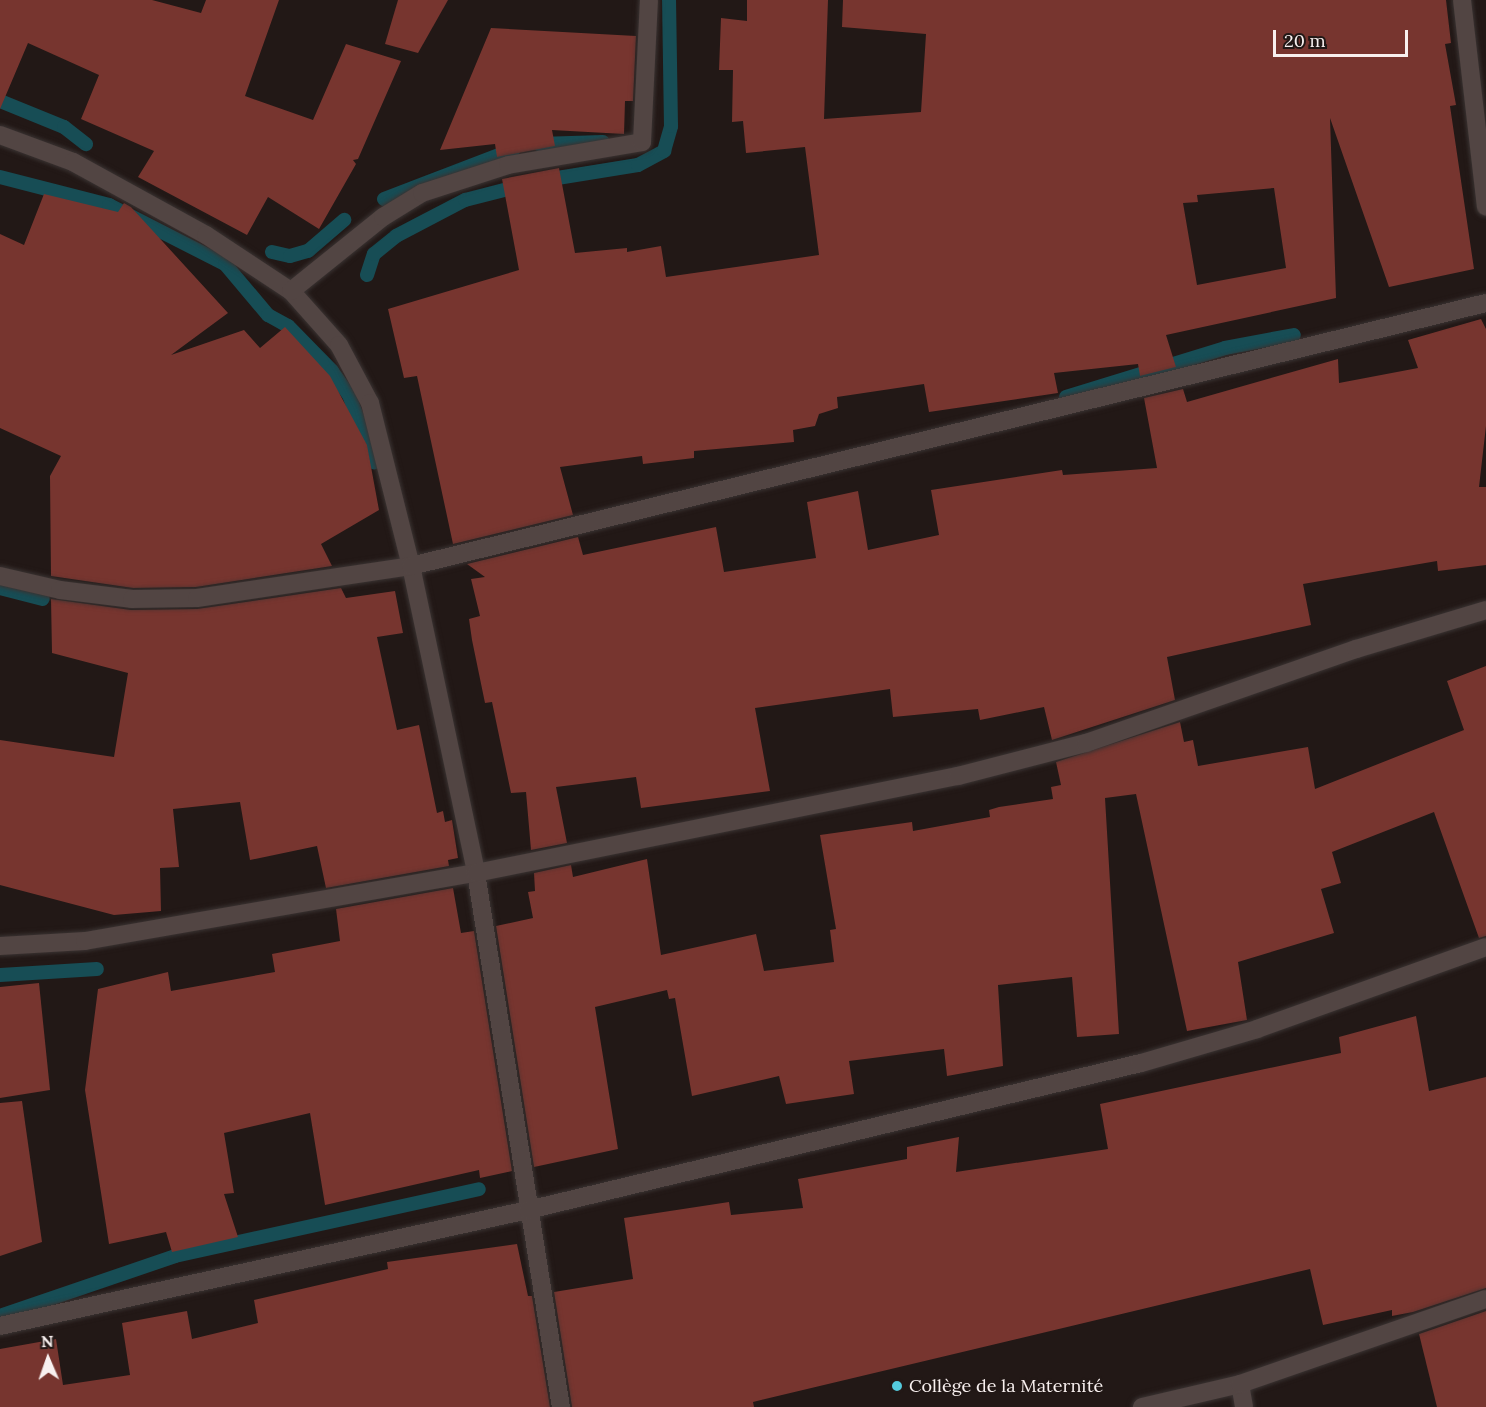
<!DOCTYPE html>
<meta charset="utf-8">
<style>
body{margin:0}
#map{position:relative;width:1486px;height:1407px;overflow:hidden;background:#221816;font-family:Lora,serif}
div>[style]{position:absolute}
.stream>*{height:14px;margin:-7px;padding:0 7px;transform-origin:7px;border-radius:7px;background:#174d55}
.building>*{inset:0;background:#77352f}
.roads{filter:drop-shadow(0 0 2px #3a3332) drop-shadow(0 0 2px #3a3332)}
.minor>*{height:18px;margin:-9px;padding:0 9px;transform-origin:9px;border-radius:9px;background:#524543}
.dots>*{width:16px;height:16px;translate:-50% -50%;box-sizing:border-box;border:3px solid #221816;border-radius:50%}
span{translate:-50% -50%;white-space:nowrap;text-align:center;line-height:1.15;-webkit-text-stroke:4.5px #221816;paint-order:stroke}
.poi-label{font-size:18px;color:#f8f0ef}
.left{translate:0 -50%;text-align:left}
.north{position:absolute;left:18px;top:1329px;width:60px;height:60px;-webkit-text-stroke:4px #221816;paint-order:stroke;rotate:358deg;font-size:16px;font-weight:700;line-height:24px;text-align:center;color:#f8f0ef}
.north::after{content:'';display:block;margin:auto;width:21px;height:27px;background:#f8f0ef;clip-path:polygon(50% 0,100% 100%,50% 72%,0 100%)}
.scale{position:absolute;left:1273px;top:30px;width:135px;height:27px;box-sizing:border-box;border:3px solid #f8f0ef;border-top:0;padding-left:8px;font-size:18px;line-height:21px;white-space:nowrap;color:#f8f0ef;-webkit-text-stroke:4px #221816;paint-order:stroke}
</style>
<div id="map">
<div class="stream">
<i style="left:0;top:101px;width:69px;rotate:22.1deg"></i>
<i style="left:64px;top:127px;width:28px;rotate:38deg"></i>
<i style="left:539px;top:144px;width:64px;rotate:-1.8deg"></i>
<i style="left:0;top:177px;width:113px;rotate:14.4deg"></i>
<i style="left:109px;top:205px;width:130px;rotate:27deg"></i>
<i style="left:225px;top:264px;width:67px;rotate:49.9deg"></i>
<i style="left:268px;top:315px;width:23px;rotate:29deg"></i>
<i style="left:288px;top:326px;width:63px;rotate:45.6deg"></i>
<i style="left:332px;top:371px;width:29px;rotate:55deg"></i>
<i style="left:349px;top:395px;width:72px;rotate:69.5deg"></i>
<i style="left:545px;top:180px;width:94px;rotate:-9.2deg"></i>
<i style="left:638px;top:165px;width:30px;rotate:-28deg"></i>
<i style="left:664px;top:151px;width:26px;rotate:-74deg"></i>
<i style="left:671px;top:126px;width:126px;rotate:-90.9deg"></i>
<i style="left:384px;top:199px;width:139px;rotate:-21deg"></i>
<i style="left:272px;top:252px;width:18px;rotate:13deg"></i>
<i style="left:290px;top:256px;width:19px;rotate:-16deg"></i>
<i style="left:308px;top:251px;width:48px;rotate:-40.7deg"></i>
<i style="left:367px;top:275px;width:22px;rotate:-72deg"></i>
<i style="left:374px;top:254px;width:28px;rotate:-39deg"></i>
<i style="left:396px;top:236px;width:78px;rotate:-27.6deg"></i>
<i style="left:465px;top:200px;width:57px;rotate:-14.3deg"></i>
<i style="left:1066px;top:397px;width:166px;rotate:-17.1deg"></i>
<i style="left:1225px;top:348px;width:70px;rotate:-10.7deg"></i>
<i style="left:0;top:588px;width:44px;rotate:14.3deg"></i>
<i style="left:0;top:975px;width:97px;rotate:-3.5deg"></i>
<i style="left:0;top:1316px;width:185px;rotate:-18.9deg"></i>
<i style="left:175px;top:1256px;width:311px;rotate:-12.4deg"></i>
</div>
<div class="building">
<i style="clip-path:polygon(0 0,152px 0,201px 13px,206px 0,279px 0,245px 96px,313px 120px,346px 44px,401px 61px,358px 159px,353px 160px,356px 164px,319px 229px,268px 197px,247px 235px,138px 177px,154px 151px,81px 119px,99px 75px,28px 43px,0 109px)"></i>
<i style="clip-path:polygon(398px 0,448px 0,418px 53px,385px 44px)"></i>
<i style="clip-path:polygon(evenodd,747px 0,828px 0,824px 119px,921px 112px,926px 34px,842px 27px,843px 0,1446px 0,1451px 43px,1445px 44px,1456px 105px,1450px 106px,1474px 269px,1389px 287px,1330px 118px,1336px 298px,1166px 335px,1176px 367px,1140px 376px,1138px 364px,1054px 373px,1058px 393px,929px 412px,924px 384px,837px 397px,838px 408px,819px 414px,815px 426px,793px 430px,794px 442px,694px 451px,694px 458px,643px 464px,642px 456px,560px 467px,573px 515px,453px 544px,417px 376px,404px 378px,388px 309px,519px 270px,502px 179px,559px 168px,575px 253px,627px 248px,627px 252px,661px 246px,666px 277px,819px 255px,805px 147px,746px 153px,743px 121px,732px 122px,733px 70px,719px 70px,721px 18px,747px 21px,747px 0,1274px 188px,1286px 268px,1197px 285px,1183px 203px,1198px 202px,1197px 195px,1274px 188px)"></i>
<i style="clip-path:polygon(491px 28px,636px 36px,633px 101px,625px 101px,624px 134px,552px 130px,555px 146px,497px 157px,495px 144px,440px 150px)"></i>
<i style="clip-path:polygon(44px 194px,118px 212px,124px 203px,131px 207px,228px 313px,171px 355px,244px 330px,260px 348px,285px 327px,330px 376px,367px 445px,379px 510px,321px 544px,332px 566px,196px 587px,133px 588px,51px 576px,50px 476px,61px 456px,0 428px,0 234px,24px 245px)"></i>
<i style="clip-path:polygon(1481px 319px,1486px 329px,1486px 426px,1479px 487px,1486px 487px,1486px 565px,1438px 571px,1437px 561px,1303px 584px,1311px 625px,1167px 657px,1175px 700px,1052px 740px,1044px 707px,980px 720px,978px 709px,893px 717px,890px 689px,755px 708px,770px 791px,641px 808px,636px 777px,556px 787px,567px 843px,531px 850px,526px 792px,511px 793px,492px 702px,485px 703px,472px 640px,469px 619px,480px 616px,471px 579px,485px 577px,467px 564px,578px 537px,583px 555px,716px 527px,724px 572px,816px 558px,807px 502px,858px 491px,868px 550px,939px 535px,931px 490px,1062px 470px,1063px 475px,1157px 468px,1144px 398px,1183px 389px,1187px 402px,1338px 359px,1339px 383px,1418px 368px,1408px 340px)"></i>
<i style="clip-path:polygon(341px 588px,346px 598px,395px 591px,403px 633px,377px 637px,397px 730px,419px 725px,437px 813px,443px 811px,445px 822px,452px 820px,458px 858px,448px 860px,449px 866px,326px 888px,317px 846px,250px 860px,240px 802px,173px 809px,179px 867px,160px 868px,161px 911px,114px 915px,0 885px,0 740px,114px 757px,128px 673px,52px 653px,51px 599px,131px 610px,197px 609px)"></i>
<i style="clip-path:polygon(1486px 666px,1486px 936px,1479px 938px,1434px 812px,1332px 852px,1341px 883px,1321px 889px,1334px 933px,1238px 962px,1247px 1020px,1187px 1031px,1136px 794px,1105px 798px,1119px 1034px,1077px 1037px,1072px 977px,998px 985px,1003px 1066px,947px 1076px,944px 1049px,849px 1061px,854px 1094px,786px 1104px,779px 1076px,692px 1096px,675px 998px,669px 999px,667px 990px,595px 1007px,618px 1149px,534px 1167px,496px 926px,533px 918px,528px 892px,535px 891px,534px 873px,571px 865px,573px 877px,647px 859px,661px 955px,756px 934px,764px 971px,834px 962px,830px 930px,836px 929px,820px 835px,912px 822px,913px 831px,990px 817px,989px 810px,999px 807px,1053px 799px,1051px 787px,1061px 785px,1056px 762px,1180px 722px,1184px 742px,1193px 740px,1198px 766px,1308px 747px,1315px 789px,1464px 730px,1447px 681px)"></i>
<i style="clip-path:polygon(453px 888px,461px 933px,474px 931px,512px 1171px,480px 1178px,479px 1170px,325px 1205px,310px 1113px,224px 1133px,234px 1193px,224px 1194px,238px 1237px,172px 1252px,166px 1232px,109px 1244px,85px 1090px,98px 989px,168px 972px,171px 991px,275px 972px,272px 954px,340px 941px,336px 909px)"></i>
<i style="clip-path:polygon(39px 983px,50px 1090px,0 1098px,0 987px)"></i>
<i style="clip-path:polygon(1416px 1016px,1429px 1091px,1486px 1077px,1486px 1288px,1413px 1312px,1392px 1316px,1392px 1310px,1323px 1325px,1310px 1269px,753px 1402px,754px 1407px,572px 1407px,554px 1292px,633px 1279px,624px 1218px,729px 1202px,731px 1215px,803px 1208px,798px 1179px,907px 1159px,907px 1147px,959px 1137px,956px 1172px,1108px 1149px,1100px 1104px,1341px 1053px,1339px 1037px)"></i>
<i style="clip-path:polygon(22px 1101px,42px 1242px,0 1256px,0 1103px)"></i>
<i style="clip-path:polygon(517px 1244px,528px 1296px,532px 1296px,550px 1407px,0 1407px,0 1349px,56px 1339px,63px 1385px,130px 1375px,122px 1323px,187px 1311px,192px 1339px,258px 1323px,254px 1300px,388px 1269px,387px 1262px)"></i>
<i style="clip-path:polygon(1486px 1311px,1486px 1407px,1437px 1407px,1419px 1334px)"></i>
</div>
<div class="roads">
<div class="minor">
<i style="left:1462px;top:0;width:208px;rotate:83.4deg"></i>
<i style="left:0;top:135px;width:78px;rotate:20.3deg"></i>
<i style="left:73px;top:162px;width:152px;rotate:28.8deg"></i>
<i style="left:206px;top:235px;width:102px;rotate:33.4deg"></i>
<i style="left:291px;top:291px;width:72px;rotate:48.4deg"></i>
<i style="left:339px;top:345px;width:66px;rotate:61.9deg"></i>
<i style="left:370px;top:403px;width:168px;rotate:75.9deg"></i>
<i style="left:411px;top:566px;width:314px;rotate:78deg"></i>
<i style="left:476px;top:873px;width:541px;rotate:80.96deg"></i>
<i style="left:291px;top:291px;width:118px;rotate:-38.8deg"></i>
<i style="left:383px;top:217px;width:46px;rotate:-31.6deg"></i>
<i style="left:422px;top:193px;width:90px;rotate:-18deg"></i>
<i style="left:508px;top:165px;width:136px;rotate:-9.7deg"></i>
<i style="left:642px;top:142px;width:142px;rotate:-87.2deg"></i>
<i style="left:0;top:576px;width:62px;rotate:13.1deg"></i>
<i style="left:60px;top:590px;width:73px;rotate:7.1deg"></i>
<i style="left:132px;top:599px;width:65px;rotate:-0.9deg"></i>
<i style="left:197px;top:598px;width:216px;rotate:-8.5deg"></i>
<i style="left:411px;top:566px;width:1107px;rotate:-13.75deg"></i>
<i style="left:0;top:946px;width:85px;rotate:-3.4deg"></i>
<i style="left:85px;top:941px;width:397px;rotate:-9.9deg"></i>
<i style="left:476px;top:873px;width:492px;rotate:-11.4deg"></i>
<i style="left:958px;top:776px;width:132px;rotate:-14.5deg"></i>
<i style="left:1086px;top:743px;width:286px;rotate:-19.2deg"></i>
<i style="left:1356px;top:649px;width:136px;rotate:-16.7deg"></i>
<i style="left:0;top:1326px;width:541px;rotate:-12.39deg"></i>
<i style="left:528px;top:1210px;width:630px;rotate:-13.49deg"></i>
<i style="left:1141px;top:1063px;width:121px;rotate:-16.3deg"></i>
<i style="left:1257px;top:1029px;width:243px;rotate:-19.7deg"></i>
<i style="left:1240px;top:1384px;width:23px;rotate:80deg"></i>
<i style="left:1142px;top:1407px;width:101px;rotate:-13.2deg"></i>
<i style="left:1240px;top:1384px;width:260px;rotate:-19.1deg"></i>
</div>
</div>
<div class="dots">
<i style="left:897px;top:1386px;background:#54cadd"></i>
</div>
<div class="poi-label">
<span class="left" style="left:909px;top:1386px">Collège de la Maternité</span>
</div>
<div class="north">N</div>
<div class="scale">20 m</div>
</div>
